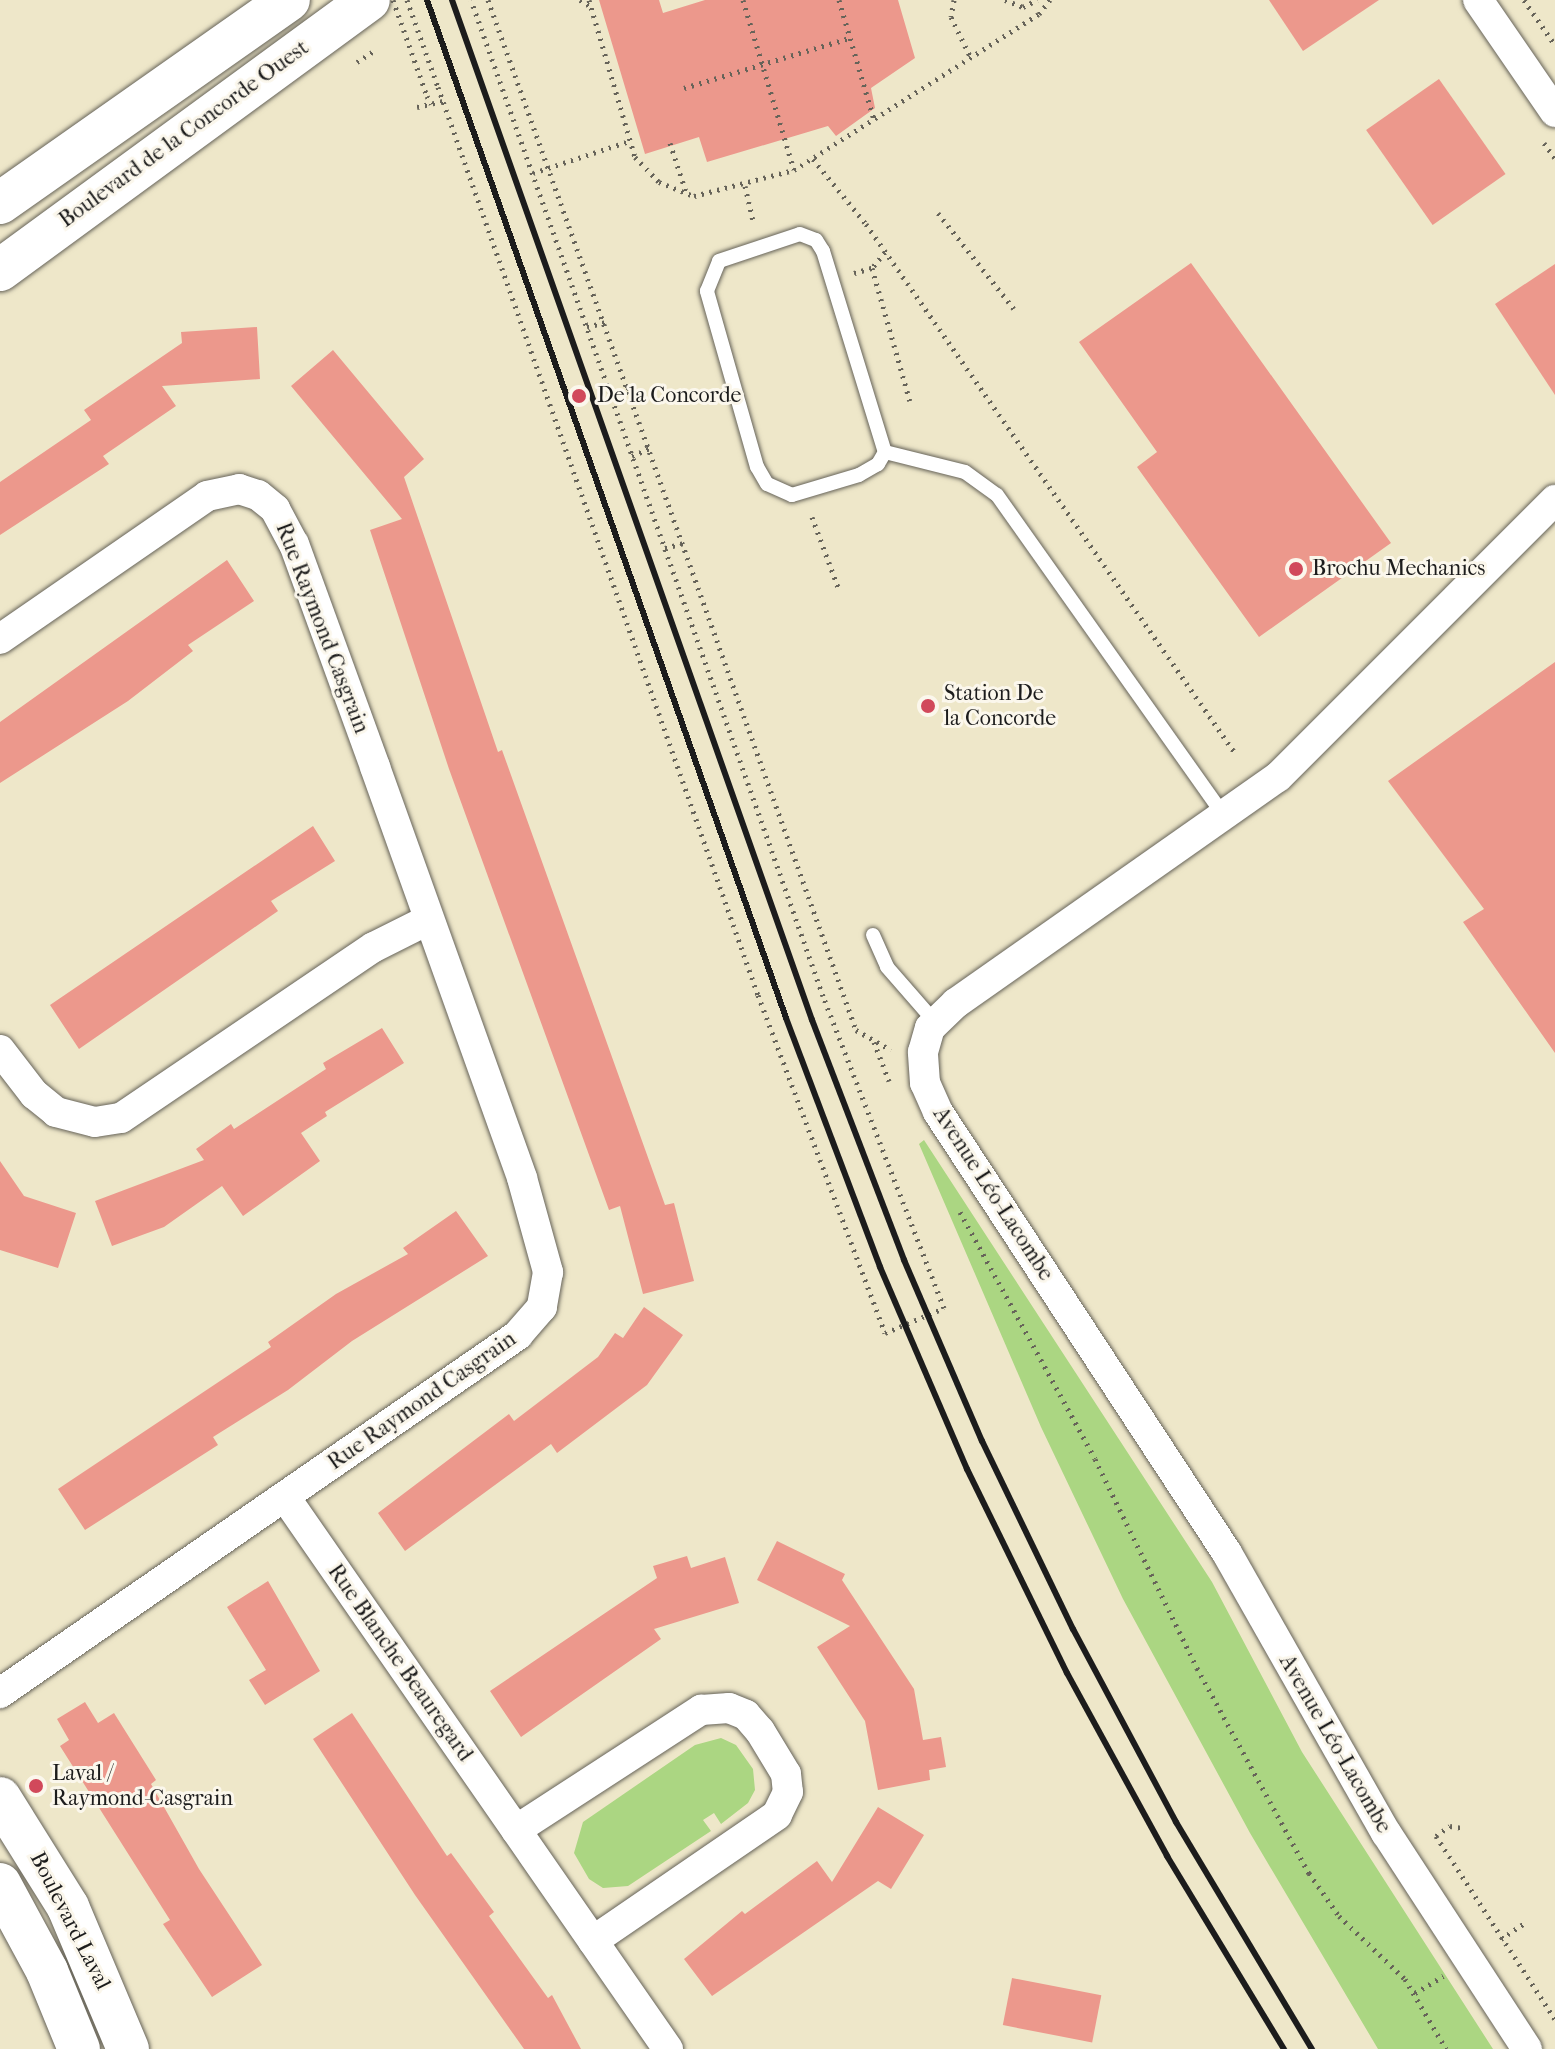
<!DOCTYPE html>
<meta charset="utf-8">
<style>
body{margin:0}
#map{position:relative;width:1555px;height:2049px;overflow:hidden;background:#eee7c9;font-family:"IM FELL French Canon",serif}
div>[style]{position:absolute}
.green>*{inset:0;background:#abd682}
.building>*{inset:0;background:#ec988c;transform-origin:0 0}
.path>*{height:5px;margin-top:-2.5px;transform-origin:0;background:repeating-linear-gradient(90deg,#666359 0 2px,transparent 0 8px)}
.roads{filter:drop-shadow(0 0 2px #666359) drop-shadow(0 0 2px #666359)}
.lane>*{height:14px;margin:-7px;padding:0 7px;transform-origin:7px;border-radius:7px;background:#fff}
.street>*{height:30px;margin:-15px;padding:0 15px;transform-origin:15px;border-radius:15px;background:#fff}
.secondary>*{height:42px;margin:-21px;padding:0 21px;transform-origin:21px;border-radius:21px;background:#fff}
.rail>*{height:6px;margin:-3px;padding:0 3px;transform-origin:3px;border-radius:3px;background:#1c1c1c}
.path-bridge>*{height:5px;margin-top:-2.5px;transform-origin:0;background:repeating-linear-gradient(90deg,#666359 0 2px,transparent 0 8px)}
.dots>*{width:22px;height:22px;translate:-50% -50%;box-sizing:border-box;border:4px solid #fbf7ec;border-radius:50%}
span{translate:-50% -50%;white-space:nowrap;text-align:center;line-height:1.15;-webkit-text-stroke:6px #fbf7ec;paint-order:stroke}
.street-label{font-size:22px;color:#1c1c1c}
.poi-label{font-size:22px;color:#1c1c1c}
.left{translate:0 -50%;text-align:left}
</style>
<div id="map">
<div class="green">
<i style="clip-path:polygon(924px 1140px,1212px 1582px,1302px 1752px,1493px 2049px,1378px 2049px,1250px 1833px,1123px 1599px,1041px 1427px,919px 1144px)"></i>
<i style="clip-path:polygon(721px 1738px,736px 1745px,753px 1769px,755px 1790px,748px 1803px,721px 1824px,714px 1813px,703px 1820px,711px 1831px,628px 1886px,603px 1888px,589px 1879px,574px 1853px,583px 1822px,695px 1745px)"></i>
</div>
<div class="building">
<i style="clip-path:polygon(599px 0,659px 0,663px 13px,705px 0,898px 0,915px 58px,871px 88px,875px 108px,836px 136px,828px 126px,707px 162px,699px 137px,645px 154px)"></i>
<i style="clip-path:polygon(1269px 0,1379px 0,1303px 51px)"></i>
<i style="left:1439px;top:79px;width:116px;height:89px;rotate:55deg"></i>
<i style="clip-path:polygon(1191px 263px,1391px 543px,1259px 637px,1137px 467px,1157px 452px,1079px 342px)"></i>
<i style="clip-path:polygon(1555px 264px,1555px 395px,1495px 304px)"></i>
<i style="clip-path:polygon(257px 327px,260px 379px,162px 386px,176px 406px,103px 456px,109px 464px,0 535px,0 482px,91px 420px,84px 410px,182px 343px,181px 332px)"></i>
<i style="clip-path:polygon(333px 350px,424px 459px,404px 477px,498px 752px,502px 750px,665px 1205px,674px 1203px,694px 1281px,643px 1294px,620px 1206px,609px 1210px,449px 769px,370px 530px,402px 519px,291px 386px)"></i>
<i style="clip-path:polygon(227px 560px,254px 601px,188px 645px,193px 651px,128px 701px,0 783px,0 722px)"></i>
<i style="clip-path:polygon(1555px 662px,1555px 1053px,1463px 922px,1484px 909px,1388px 781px)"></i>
<i style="clip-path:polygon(313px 826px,335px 861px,271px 901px,278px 911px,79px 1049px,50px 1005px)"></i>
<i style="clip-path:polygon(382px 1028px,404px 1063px,325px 1112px,327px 1116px,301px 1133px,320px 1161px,243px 1216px,222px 1186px,164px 1227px,112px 1246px,95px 1201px,204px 1160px,196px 1149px,231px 1124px,234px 1129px,326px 1069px,323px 1063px)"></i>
<i style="clip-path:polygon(0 1161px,24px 1196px,76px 1213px,58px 1268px,0 1250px)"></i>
<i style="clip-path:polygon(456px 1211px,488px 1256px,352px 1341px,288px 1390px,213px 1437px,218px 1445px,85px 1530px,58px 1489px,271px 1347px,268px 1342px,336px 1294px,408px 1254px,403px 1248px)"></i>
<i style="clip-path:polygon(644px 1307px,683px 1335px,647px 1385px,557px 1453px,551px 1444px,405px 1551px,378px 1513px,509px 1414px,514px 1421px,598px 1357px,615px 1333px,623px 1338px)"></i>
<i style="clip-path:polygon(777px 1541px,845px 1574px,842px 1580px,914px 1689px,923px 1740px,941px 1737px,946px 1767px,929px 1770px,930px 1780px,878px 1790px,865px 1721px,817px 1647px,850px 1626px,757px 1580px)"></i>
<i style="clip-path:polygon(687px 1556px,691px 1568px,725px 1557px,739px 1603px,654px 1629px,661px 1639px,521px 1737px,490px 1691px,657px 1578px,653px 1566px)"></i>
<i style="clip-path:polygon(268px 1581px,320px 1671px,265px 1705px,249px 1680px,266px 1670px,227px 1607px)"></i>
<i style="clip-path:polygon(85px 1702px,98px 1723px,114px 1713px,156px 1780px,151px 1784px,199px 1869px,262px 1965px,212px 1997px,163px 1924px,170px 1920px,60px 1746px,69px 1740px,57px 1719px)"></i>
<i style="clip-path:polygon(352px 1713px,447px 1856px,451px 1853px,494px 1912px,489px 1916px,548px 1998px,552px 1995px,581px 2049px,524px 2049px,415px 1895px,313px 1739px)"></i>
<i style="clip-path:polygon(878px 1807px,924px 1835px,891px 1889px,878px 1881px,712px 1996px,684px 1959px,742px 1911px,745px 1914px,817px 1861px,832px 1882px)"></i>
<i style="left:1012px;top:1978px;width:91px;height:48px;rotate:11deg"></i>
</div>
<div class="path">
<i style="left:488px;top:0;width:1094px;rotate:70.34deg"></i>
<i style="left:856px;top:1030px;width:40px;rotate:29.7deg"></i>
<i style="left:580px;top:0;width:13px;rotate:32deg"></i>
<i style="left:589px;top:0;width:164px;rotate:73.7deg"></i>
<i style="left:635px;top:157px;width:35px;rotate:46deg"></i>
<i style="left:659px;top:182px;width:38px;rotate:22deg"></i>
<i style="left:694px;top:196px;width:103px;rotate:-14.6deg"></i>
<i style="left:794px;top:170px;width:290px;rotate:-32.5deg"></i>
<i style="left:1039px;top:14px;width:18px;rotate:-52deg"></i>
<i style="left:743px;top:0;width:177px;rotate:73.3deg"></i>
<i style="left:839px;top:0;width:125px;rotate:73.7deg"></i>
<i style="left:954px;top:0;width:17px;rotate:100deg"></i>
<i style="left:951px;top:17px;width:46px;rotate:64deg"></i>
<i style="left:1005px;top:0;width:19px;rotate:21deg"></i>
<i style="left:1023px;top:7px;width:16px;rotate:-27deg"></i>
<i style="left:1524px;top:0;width:55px;rotate:55.4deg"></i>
<i style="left:357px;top:62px;width:20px;rotate:-33deg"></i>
<i style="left:438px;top:87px;width:963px;rotate:70.59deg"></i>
<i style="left:758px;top:995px;width:361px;rotate:69.4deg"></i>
<i style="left:885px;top:1333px;width:64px;rotate:-23deg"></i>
<i style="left:944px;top:1308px;width:335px;rotate:-111.2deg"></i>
<i style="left:823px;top:996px;width:1056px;rotate:-109.46deg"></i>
<i style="left:684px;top:88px;width:173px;rotate:-16.8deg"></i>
<i style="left:427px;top:96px;width:9px;rotate:63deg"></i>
<i style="left:417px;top:107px;width:27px;rotate:-13deg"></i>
<i style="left:670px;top:143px;width:55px;rotate:71.9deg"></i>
<i style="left:1544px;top:143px;width:19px;rotate:54deg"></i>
<i style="left:813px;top:159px;width:84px;rotate:50.8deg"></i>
<i style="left:866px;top:224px;width:645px;rotate:55.1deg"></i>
<i style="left:533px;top:173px;width:102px;rotate:-18.3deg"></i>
<i style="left:745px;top:186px;width:39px;rotate:77deg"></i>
<i style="left:938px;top:213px;width:122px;rotate:51.6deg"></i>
<i style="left:885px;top:252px;width:21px;rotate:129deg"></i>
<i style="left:872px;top:268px;width:138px;rotate:74.1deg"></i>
<i style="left:854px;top:273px;width:19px;rotate:-16deg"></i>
<i style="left:587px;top:327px;width:20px;rotate:-15deg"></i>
<i style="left:611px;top:394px;width:19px;rotate:-21deg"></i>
<i style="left:632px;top:456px;width:20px;rotate:-24deg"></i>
<i style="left:812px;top:517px;width:75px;rotate:69.6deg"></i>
<i style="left:665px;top:548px;width:20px;rotate:-15deg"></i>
<i style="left:874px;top:1042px;width:42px;rotate:69deg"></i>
<i style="left:960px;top:1212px;width:281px;rotate:61.3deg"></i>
<i style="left:1095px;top:1459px;width:233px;rotate:64deg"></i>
<i style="left:1197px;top:1668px;width:234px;rotate:61.4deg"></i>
<i style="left:1309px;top:1873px;width:52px;rotate:55.1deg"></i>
<i style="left:1339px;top:1916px;width:91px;rotate:43.7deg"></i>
<i style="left:1405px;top:1979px;width:81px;rotate:59.6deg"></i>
<i style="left:1436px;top:1836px;width:218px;rotate:57deg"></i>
<i style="left:1436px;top:1836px;width:17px;rotate:-36deg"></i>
<i style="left:1450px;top:1826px;width:12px;rotate:9deg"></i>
<i style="left:1501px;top:1939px;width:27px;rotate:-34deg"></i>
<i style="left:1415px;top:1993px;width:33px;rotate:-31deg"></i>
</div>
<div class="roads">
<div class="lane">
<i style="left:800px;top:234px;width:17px;rotate:21deg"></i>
<i style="left:816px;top:240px;width:13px;rotate:58deg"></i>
<i style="left:823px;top:251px;width:210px;rotate:72.9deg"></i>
<i style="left:885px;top:452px;width:14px;rotate:120deg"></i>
<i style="left:878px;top:464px;width:22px;rotate:150deg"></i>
<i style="left:859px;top:475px;width:70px;rotate:163.4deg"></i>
<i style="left:792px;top:495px;width:27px;rotate:-156deg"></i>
<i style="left:767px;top:484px;width:20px;rotate:-120deg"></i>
<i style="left:757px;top:467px;width:183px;rotate:-105.9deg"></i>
<i style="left:707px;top:291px;width:32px;rotate:-68deg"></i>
<i style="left:719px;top:261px;width:85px;rotate:-18.4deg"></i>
<i style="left:885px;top:452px;width:82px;rotate:14deg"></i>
<i style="left:965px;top:472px;width:39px;rotate:36deg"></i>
<i style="left:997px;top:495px;width:395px;rotate:54.7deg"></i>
<i style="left:873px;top:935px;width:35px;rotate:66deg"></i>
<i style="left:887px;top:967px;width:73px;rotate:48.9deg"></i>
</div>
<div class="street">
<i style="left:1478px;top:0;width:136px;rotate:55.5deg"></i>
<i style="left:0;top:639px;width:252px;rotate:-34.6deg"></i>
<i style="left:207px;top:496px;width:33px;rotate:-12deg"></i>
<i style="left:239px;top:489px;width:20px;rotate:18deg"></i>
<i style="left:258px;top:495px;width:22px;rotate:39deg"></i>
<i style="left:275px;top:509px;width:40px;rotate:62deg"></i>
<i style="left:294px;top:544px;width:237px;rotate:70deg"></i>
<i style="left:375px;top:767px;width:436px;rotate:70.3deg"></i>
<i style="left:522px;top:1178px;width:98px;rotate:74.5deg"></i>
<i style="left:548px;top:1272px;width:36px;rotate:100deg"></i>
<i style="left:542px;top:1307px;width:37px;rotate:131deg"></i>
<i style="left:518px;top:1335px;width:630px;rotate:145.35deg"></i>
<i style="left:0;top:1050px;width:56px;rotate:52.3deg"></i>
<i style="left:34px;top:1094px;width:28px;rotate:39deg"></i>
<i style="left:56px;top:1112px;width:40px;rotate:14.4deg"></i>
<i style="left:95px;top:1122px;width:26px;rotate:-9deg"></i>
<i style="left:121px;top:1118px;width:305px;rotate:-34.1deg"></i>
<i style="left:374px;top:947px;width:60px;rotate:-26.6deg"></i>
<i style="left:285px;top:1497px;width:672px;rotate:55.25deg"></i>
<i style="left:516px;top:1830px;width:221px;rotate:-33deg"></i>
<i style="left:701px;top:1710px;width:28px;rotate:-4deg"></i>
<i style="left:729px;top:1708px;width:18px;rotate:22deg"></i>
<i style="left:746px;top:1715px;width:21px;rotate:49deg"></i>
<i style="left:760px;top:1731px;width:50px;rotate:58.8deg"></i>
<i style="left:786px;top:1774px;width:18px;rotate:84deg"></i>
<i style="left:788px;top:1792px;width:25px;rotate:116deg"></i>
<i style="left:777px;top:1815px;width:223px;rotate:145.6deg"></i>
<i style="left:1527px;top:2049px;width:258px;rotate:-123.1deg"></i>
<i style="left:1386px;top:1833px;width:322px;rotate:-119.6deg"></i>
<i style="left:1227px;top:1553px;width:527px;rotate:-123.24deg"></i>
<i style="left:938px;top:1112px;width:32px;rotate:-114deg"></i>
<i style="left:925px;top:1083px;width:31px;rotate:-94deg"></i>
<i style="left:923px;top:1052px;width:25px;rotate:-74deg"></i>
<i style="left:930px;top:1028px;width:36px;rotate:-44deg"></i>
<i style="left:956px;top:1003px;width:393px;rotate:-35.1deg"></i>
<i style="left:1278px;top:777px;width:392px;rotate:-45deg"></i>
</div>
<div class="secondary">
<i style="left:0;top:203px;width:353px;rotate:-35.1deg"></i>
<i style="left:0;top:270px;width:457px;rotate:-36.2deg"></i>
<i style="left:0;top:1798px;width:128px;rotate:58deg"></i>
<i style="left:68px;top:1907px;width:154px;rotate:67.1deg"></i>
<i style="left:0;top:1884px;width:99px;rotate:61.6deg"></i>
<i style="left:47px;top:1971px;width:84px;rotate:67.7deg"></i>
</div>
</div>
<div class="rail">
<i style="left:427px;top:0;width:1079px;rotate:70.57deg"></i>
<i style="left:786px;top:1018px;width:266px;rotate:69.3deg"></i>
<i style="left:880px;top:1267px;width:220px;rotate:66.7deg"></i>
<i style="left:967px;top:1469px;width:227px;rotate:63.9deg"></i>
<i style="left:1067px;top:1673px;width:209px;rotate:61.3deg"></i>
<i style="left:1167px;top:1856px;width:226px;rotate:58.8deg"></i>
<i style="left:452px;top:0;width:1082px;rotate:70.56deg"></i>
<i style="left:812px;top:1020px;width:257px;rotate:69deg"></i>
<i style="left:904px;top:1260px;width:197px;rotate:66.7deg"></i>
<i style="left:982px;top:1441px;width:209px;rotate:64.2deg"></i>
<i style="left:1073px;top:1629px;width:219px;rotate:61.9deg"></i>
<i style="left:1176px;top:1822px;width:265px;rotate:59.1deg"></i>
</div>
<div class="path-bridge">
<i style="left:393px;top:0;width:102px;rotate:70.5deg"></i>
<i style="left:407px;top:0;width:92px;rotate:70.4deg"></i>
</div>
<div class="dots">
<i style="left:579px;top:396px;background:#d1495b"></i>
<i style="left:1296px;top:569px;background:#d1495b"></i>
<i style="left:928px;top:706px;background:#d1495b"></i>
<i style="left:36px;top:1786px;background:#d1495b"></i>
</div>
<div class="street-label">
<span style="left:184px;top:134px;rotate:-36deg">Boulevard de la Concorde Ouest</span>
<span style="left:322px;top:628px;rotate:69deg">Rue Raymond Casgrain</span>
<span style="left:993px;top:1194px;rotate:57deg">Avenue Léo-Lacombe</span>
<span style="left:422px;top:1401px;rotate:-35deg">Rue Raymond Casgrain</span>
<span style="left:400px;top:1663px;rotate:55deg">Rue Blanche Beauregard</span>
<span style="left:1335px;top:1744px;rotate:60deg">Avenue Léo-Lacombe</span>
<span style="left:70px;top:1921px;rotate:63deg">Boulevard Laval</span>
</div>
<div class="poi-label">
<span class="left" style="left:597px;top:396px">De la Concorde</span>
<span class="left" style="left:1312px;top:569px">Brochu Mechanics</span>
<span class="left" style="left:944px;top:706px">Station De<br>la Concorde</span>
<span class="left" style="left:52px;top:1786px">Laval /<br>Raymond-Casgrain</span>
</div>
</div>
